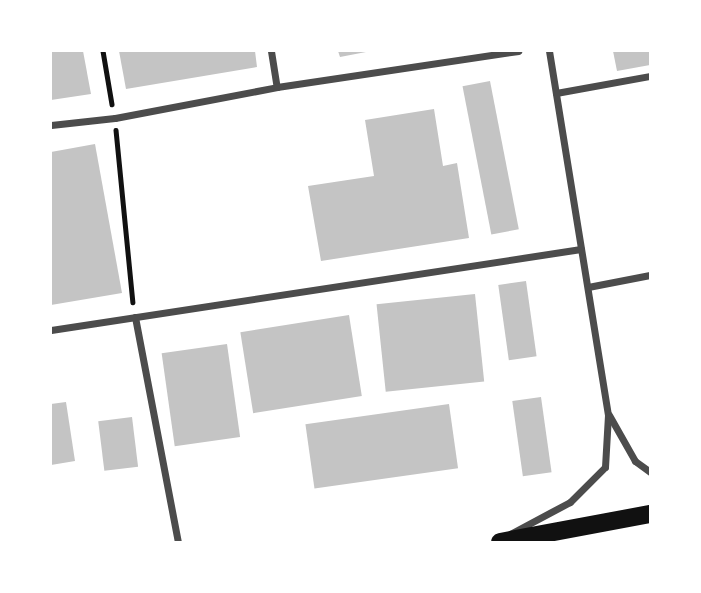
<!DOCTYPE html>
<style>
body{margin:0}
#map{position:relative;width:701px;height:593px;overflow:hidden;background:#fff;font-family:"Open Sans",sans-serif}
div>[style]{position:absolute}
.building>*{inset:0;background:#c4c4c4;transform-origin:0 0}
.path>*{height:4.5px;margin:-2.25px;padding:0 2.25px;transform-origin:2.25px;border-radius:2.25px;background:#111}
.minor>*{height:7px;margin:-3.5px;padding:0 3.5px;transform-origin:3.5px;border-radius:3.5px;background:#4c4c4c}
.primary>*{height:18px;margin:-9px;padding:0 9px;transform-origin:9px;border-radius:9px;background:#111}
span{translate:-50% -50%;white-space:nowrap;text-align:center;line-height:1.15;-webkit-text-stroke:6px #fff;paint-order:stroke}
.frame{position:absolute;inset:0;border:52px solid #fff;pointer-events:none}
</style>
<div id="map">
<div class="building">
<i style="clip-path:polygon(51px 51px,83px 51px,91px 94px,51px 100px)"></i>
<i style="clip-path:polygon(119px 51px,255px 51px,257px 67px,126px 89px)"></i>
<i style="clip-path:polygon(338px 51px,365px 51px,366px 52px,340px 57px)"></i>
<i style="clip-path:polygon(613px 51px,650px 51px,650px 65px,617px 71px)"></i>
<i style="left:490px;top:81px;width:151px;height:28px;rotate:79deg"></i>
<i style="clip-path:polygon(434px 109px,443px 166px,457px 163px,469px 238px,321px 261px,308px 186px,374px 176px,365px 120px)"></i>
<i style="clip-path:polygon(95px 144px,122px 293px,51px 305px,51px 152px)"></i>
<i style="left:526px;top:281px;width:76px;height:28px;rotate:82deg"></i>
<i style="left:475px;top:294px;width:88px;height:99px;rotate:84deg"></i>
<i style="left:349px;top:315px;width:82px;height:110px;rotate:81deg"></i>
<i style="left:227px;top:344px;width:94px;height:66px;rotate:82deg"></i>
<i style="left:541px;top:397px;width:76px;height:29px;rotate:82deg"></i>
<i style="clip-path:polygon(66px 402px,75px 461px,51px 465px,51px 404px)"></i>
<i style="left:449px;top:404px;width:65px;height:145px;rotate:82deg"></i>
<i style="left:132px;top:417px;width:50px;height:34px;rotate:83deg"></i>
</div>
<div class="path">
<i style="left:103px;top:51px;width:54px;rotate:80.4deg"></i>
<i style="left:116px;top:130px;width:173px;rotate:84.4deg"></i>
</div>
<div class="minor">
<i style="left:271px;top:51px;width:36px;rotate:81deg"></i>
<i style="left:556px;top:93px;width:96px;rotate:-10.3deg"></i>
<i style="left:51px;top:125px;width:64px;rotate:-6.2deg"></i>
<i style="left:115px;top:118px;width:165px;rotate:-10.8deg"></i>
<i style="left:277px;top:87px;width:244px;rotate:-8.5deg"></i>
<i style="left:588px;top:287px;width:63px;rotate:-11deg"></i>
<i style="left:135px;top:317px;width:229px;rotate:79.2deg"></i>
<i style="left:51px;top:330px;width:536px;rotate:-8.69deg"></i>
<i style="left:609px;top:415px;width:53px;rotate:60.5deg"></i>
<i style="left:635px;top:461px;width:19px;rotate:36deg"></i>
<i style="left:510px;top:534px;width:68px;rotate:-28.1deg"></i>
<i style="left:570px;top:502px;width:49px;rotate:-45deg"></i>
<i style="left:605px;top:467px;width:52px;rotate:-86.7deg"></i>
<i style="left:608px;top:415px;width:369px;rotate:-99.2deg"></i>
</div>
<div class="primary">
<i style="left:500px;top:542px;width:153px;rotate:-10.6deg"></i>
</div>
<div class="frame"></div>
</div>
